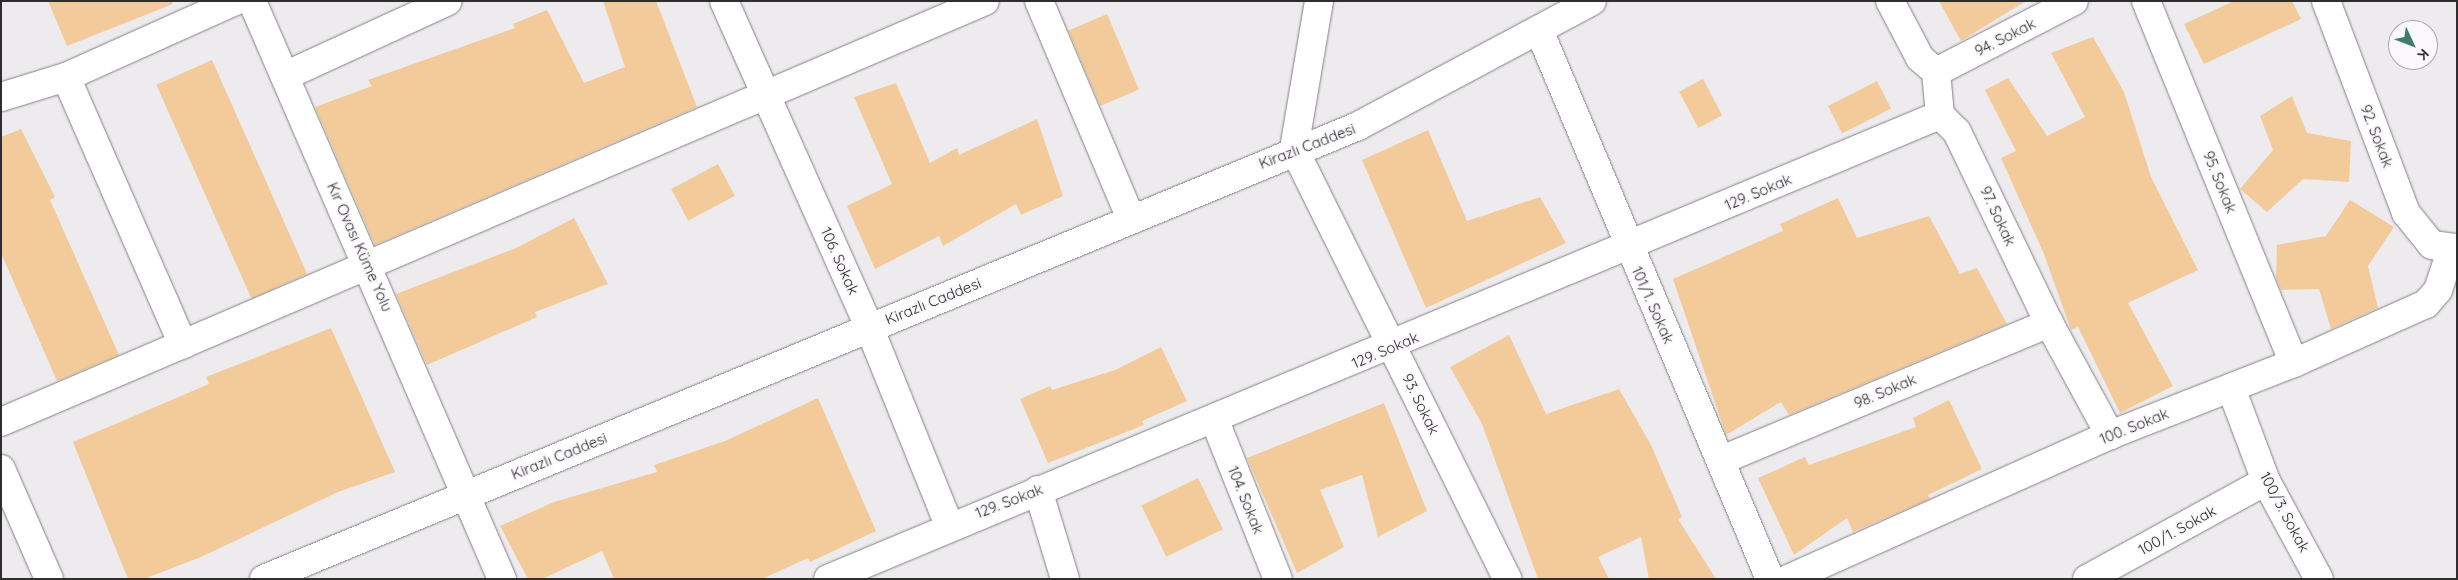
<!DOCTYPE html>
<meta charset="utf-8">
<style>
body{margin:0}
#map{position:relative;width:2458px;height:580px;overflow:hidden;background:#edebee;font-family:Quicksand,sans-serif}
div>[style]{position:absolute}
.building>*{inset:0;background:#f3cb9b;transform-origin:0 0}
.roads{filter:drop-shadow(0 0 1px #838184) drop-shadow(0 0 1px #838184)}
.minor>*{height:28px;margin:-14px;padding:0 14px;transform-origin:14px;border-radius:14px;background:#fff}
.tertiary>*{height:28px;margin:-14px;padding:0 14px;transform-origin:14px;border-radius:14px;background:#fff}
.secondary>*{height:28px;margin:-14px;padding:0 14px;transform-origin:14px;border-radius:14px;background:#fff}
span{translate:-50% -50%;white-space:nowrap;text-align:center;line-height:1.15;-webkit-text-stroke:4px #faf8fb;paint-order:stroke}
.street-label{font-size:15px;color:#2f2e2f}
.frame{position:absolute;inset:0;border:2px solid #2f2e2f;pointer-events:none}
.north{position:absolute;left:2388px;top:20px;width:50px;height:50px;box-sizing:border-box;background:#faf8fb;border:1px solid #a9a7a9;border-radius:50%;rotate:133deg;font-size:14px;font-weight:700;line-height:20px;text-align:center;color:#2f2e2f}
.north::after{content:'';display:block;margin:auto;width:18px;height:22px;background:#3f7d69;clip-path:polygon(50% 0,100% 100%,50% 72%,0 100%)}
</style>
<div id="map">
<div class="building">
<i style="clip-path:polygon(48px 1px,172px 1px,173px 4px,67px 46px)"></i>
<i style="clip-path:polygon(603px 1px,656px 1px,697px 107px,375px 245px,315px 107px,372px 86px,368px 80px,515px 28px,513px 24px,547px 10px,584px 83px,625px 67px)"></i>
<i style="clip-path:polygon(1939px 1px,2026px 1px,1961px 41px)"></i>
<i style="clip-path:polygon(2234px 1px,2292px 1px,2301px 19px,2204px 64px,2184px 24px)"></i>
<i style="left:1107px;top:14px;width:82px;height:42px;rotate:67deg"></i>
<i style="clip-path:polygon(2093px 37px,2124px 92px,2151px 177px,2198px 270px,2128px 303px,2173px 386px,2120px 413px,2078px 327px,2071px 330px,2044px 254px,2001px 158px,2016px 151px,1985px 90px,2008px 78px,2047px 136px,2085px 117px,2051px 53px)"></i>
<i style="left:212px;top:60px;width:234px;height:61px;rotate:66deg"></i>
<i style="left:1703px;top:79px;width:41px;height:27px;rotate:62deg"></i>
<i style="left:1877px;top:81px;width:31px;height:55px;rotate:63deg"></i>
<i style="clip-path:polygon(896px 83px,930px 163px,957px 148px,959px 155px,1037px 119px,1063px 196px,1021px 215px,1016px 204px,943px 246px,939px 236px,875px 269px,847px 206px,892px 184px,854px 97px)"></i>
<i style="clip-path:polygon(2292px 96px,2307px 133px,2351px 141px,2349px 182px,2303px 179px,2267px 212px,2240px 189px,2273px 150px,2260px 116px)"></i>
<i style="clip-path:polygon(21px 129px,55px 197px,50px 200px,119px 355px,57px 381px,1px 253px,1px 137px)"></i>
<i style="clip-path:polygon(1428px 130px,1467px 221px,1540px 197px,1566px 243px,1426px 308px,1362px 160px)"></i>
<i style="left:718px;top:164px;width:36px;height:53px;rotate:62deg"></i>
<i style="clip-path:polygon(1838px 198px,1857px 238px,1929px 216px,1960px 274px,1977px 268px,2007px 324px,1789px 415px,1781px 402px,1726px 435px,1673px 279px,1783px 231px,1780px 224px)"></i>
<i style="clip-path:polygon(2350px 200px,2394px 227px,2368px 266px,2378px 308px,2331px 329px,2319px 289px,2281px 290px,2276px 277px,2277px 245px,2326px 236px)"></i>
<i style="clip-path:polygon(574px 218px,608px 284px,535px 312px,537px 317px,427px 365px,396px 294px,516px 248px)"></i>
<i style="clip-path:polygon(331px 328px,395px 472px,338px 492px,201px 557px,144px 579px,128px 579px,73px 442px,209px 384px,206px 377px)"></i>
<i style="clip-path:polygon(1509px 335px,1546px 414px,1619px 389px,1651px 445px,1682px 517px,1678px 519px,1716px 579px,1649px 579px,1641px 537px,1598px 557px,1609px 579px,1538px 579px,1482px 424px,1450px 367px)"></i>
<i style="clip-path:polygon(1161px 347px,1187px 401px,1142px 421px,1144px 425px,1048px 463px,1020px 399px,1050px 386px,1052px 390px,1115px 370px)"></i>
<i style="clip-path:polygon(818px 398px,876px 531px,810px 562px,808px 558px,762px 579px,614px 579px,602px 551px,542px 579px,528px 579px,500px 526px,554px 502px,657px 472px,654px 465px,725px 441px)"></i>
<i style="clip-path:polygon(1949px 400px,1982px 469px,1928px 495px,1930px 499px,1853px 532px,1847px 518px,1794px 555px,1758px 478px,1805px 457px,1809px 465px,1916px 427px,1913px 418px)"></i>
<i style="clip-path:polygon(1384px 403px,1427px 511px,1378px 537px,1362px 475px,1320px 490px,1344px 547px,1297px 573px,1247px 458px)"></i>
<i style="left:1198px;top:478px;width:57px;height:63px;rotate:64deg"></i>
</div>
<div class="roads">
<div class="minor">
<i style="left:252px;top:1px;width:630px;rotate:66.61deg"></i>
<i style="left:724px;top:1px;width:357px;rotate:66deg"></i>
<i style="left:869px;top:327px;width:214px;rotate:68deg"></i>
<i style="left:1039px;top:1px;width:237px;rotate:67.1deg"></i>
<i style="left:1890px;top:1px;width:64px;rotate:62.2deg"></i>
<i style="left:1920px;top:58px;width:21px;rotate:41deg"></i>
<i style="left:1936px;top:72px;width:43px;rotate:84.7deg"></i>
<i style="left:1940px;top:115px;width:24px;rotate:45deg"></i>
<i style="left:1957px;top:132px;width:212px;rotate:64.3deg"></i>
<i style="left:2049px;top:323px;width:128px;rotate:61.4deg"></i>
<i style="left:2146px;top:1px;width:391px;rotate:67.8deg"></i>
<i style="left:2326px;top:1px;width:227px;rotate:69.3deg"></i>
<i style="left:2406px;top:213px;width:41px;rotate:50.9deg"></i>
<i style="left:2432px;top:245px;width:25px;rotate:7deg"></i>
<i style="left:1539px;top:30px;width:596px;rotate:67.18deg"></i>
<i style="left:1936px;top:72px;width:155px;rotate:-27.2deg"></i>
<i style="left:285px;top:76px;width:179px;rotate:-24.7deg"></i>
<i style="left:66px;top:77px;width:292px;rotate:66.4deg"></i>
<i style="left:1px;top:97px;width:68px;rotate:-17.1deg"></i>
<i style="left:66px;top:77px;width:185px;rotate:-24.2deg"></i>
<i style="left:1294px;top:149px;width:480px;rotate:63.6deg"></i>
<i style="left:2231px;top:388px;width:99px;rotate:69.4deg"></i>
<i style="left:2266px;top:481px;width:111px;rotate:61.6deg"></i>
<i style="left:1215px;top:421px;width:170px;rotate:68.3deg"></i>
<i style="left:1px;top:422px;width:1070px;rotate:-23.16deg"></i>
<i style="left:1722px;top:460px;width:355px;rotate:-22.7deg"></i>
<i style="left:1px;top:469px;width:120px;rotate:66.4deg"></i>
<i style="left:1038px;top:490px;width:93px;rotate:73.1deg"></i>
<i style="left:828px;top:579px;width:1205px;rotate:-22.65deg"></i>
<i style="left:1788px;top:579px;width:353px;rotate:-24.1deg"></i>
<i style="left:2110px;top:435px;width:198px;rotate:-21.4deg"></i>
<i style="left:2294px;top:363px;width:145px;rotate:-24.1deg"></i>
<i style="left:2426px;top:304px;width:18px;rotate:-49deg"></i>
<i style="left:2438px;top:290px;width:44px;rotate:-71.6deg"></i>
<i style="left:2087px;top:579px;width:204px;rotate:-28.7deg"></i>
</div>
<div class="tertiary">
<i style="left:1294px;top:149px;width:150px;rotate:-80.4deg"></i>
</div>
<div class="secondary">
<i style="left:264px;top:579px;width:1184px;rotate:-22.49deg"></i>
<i style="left:1358px;top:126px;width:265px;rotate:-28.1deg"></i>
</div>
</div>
<div class="street-label">
<span style="left:2005px;top:37px;rotate:-27deg">94. Sokak</span>
<span style="left:2377px;top:136px;rotate:69deg">92. Sokak</span>
<span style="left:1307px;top:146px;rotate:-21deg">Kirazlı Caddesi</span>
<span style="left:2220px;top:182px;rotate:68deg">95. Sokak</span>
<span style="left:1758px;top:192px;rotate:-23deg">129. Sokak</span>
<span style="left:1998px;top:216px;rotate:65deg">97. Sokak</span>
<span style="left:360px;top:247px;rotate:66deg">Kır Ovası Küme Yolu</span>
<span style="left:840px;top:261px;rotate:66deg">106. Sokak</span>
<span style="left:933px;top:301px;rotate:-22deg">Kirazlı Caddesi</span>
<span style="left:1653px;top:305px;rotate:66deg">101/1. Sokak</span>
<span style="left:1385px;top:350px;rotate:-23deg">129. Sokak</span>
<span style="left:1885px;top:391px;rotate:-23deg">98. Sokak</span>
<span style="left:1421px;top:404px;rotate:64deg">93. Sokak</span>
<span style="left:2134px;top:426px;rotate:-22deg">100. Sokak</span>
<span style="left:559px;top:456px;rotate:-22deg">Kirazlı Caddesi</span>
<span style="left:1246px;top:500px;rotate:68deg">104. Sokak</span>
<span style="left:1009px;top:501px;rotate:-21deg">129. Sokak</span>
<span style="left:2285px;top:512px;rotate:62deg">100/3. Sokak</span>
<span style="left:2177px;top:530px;rotate:-29deg">100/1. Sokak</span>
</div>
<div class="frame"></div>
<div class="north">K</div>
</div>
